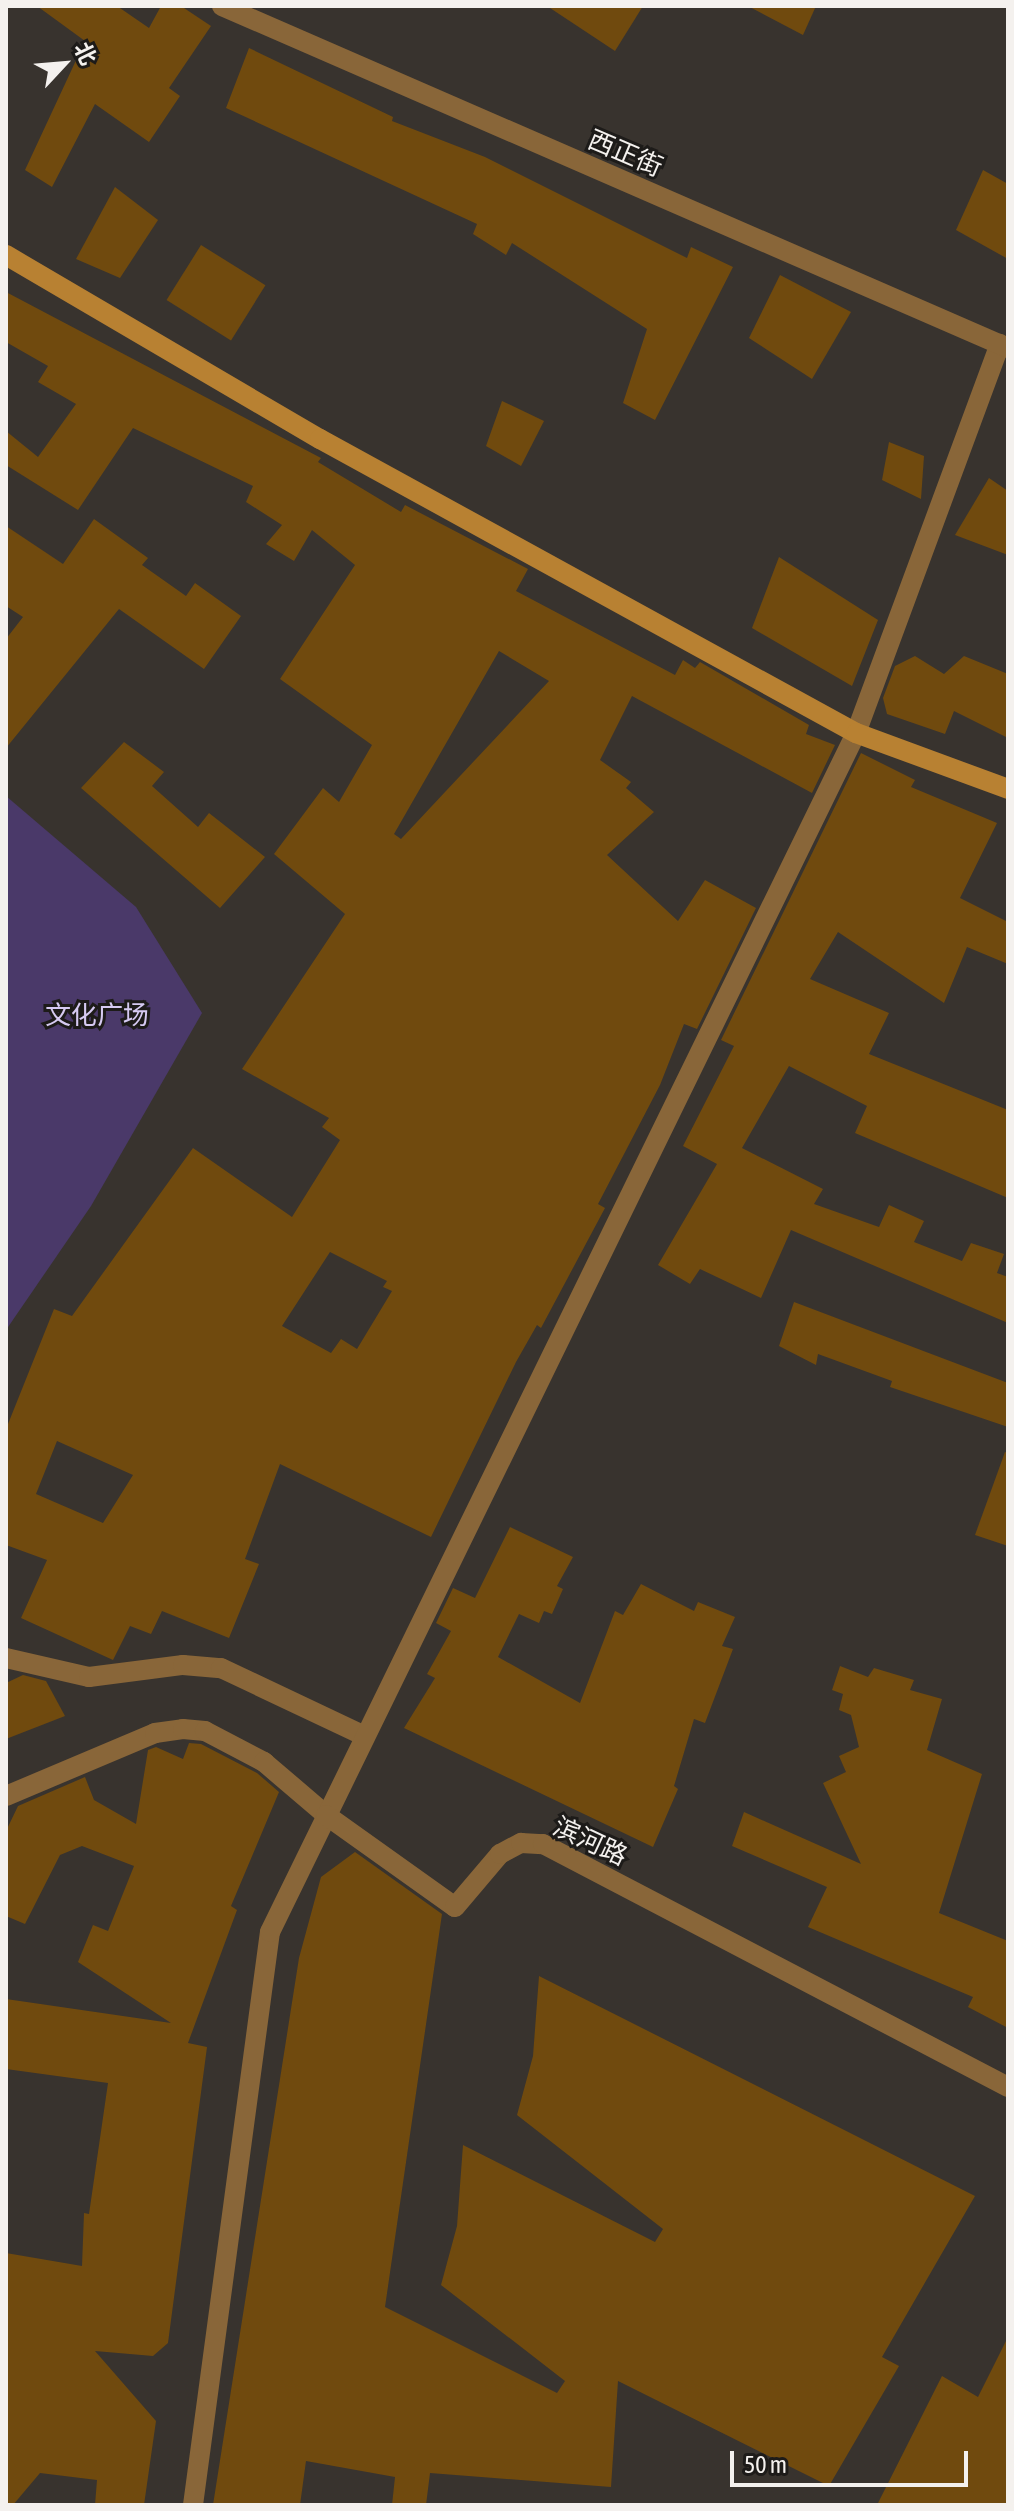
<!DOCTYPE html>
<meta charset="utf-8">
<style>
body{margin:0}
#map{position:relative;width:1014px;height:2511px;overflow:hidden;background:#38332e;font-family:"Asap Condensed","Noto Sans SC",sans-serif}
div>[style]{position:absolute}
.green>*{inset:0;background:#4a3969}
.building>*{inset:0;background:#704a0e;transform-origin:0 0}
.minor>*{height:20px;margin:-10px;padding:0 10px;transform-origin:10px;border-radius:10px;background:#896639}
.tertiary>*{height:20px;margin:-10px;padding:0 10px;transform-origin:10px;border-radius:10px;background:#896639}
.secondary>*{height:20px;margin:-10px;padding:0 10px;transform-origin:10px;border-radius:10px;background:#b88132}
span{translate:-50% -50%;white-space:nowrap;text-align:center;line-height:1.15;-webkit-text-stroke:6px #1d1b19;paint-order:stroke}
.street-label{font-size:26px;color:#f4f1ee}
.park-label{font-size:26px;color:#d6caf2}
.frame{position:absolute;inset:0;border:8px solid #f4f1ee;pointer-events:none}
.north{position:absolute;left:24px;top:24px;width:80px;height:80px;-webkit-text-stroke:6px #1d1b19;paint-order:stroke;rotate:64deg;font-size:22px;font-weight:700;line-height:32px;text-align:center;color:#f4f1ee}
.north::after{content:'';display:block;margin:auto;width:28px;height:36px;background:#f4f1ee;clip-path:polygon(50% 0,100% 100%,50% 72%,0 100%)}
.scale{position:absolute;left:730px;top:2451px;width:238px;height:36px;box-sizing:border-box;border:4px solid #f4f1ee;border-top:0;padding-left:10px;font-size:24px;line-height:28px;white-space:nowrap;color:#f4f1ee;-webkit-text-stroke:6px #1d1b19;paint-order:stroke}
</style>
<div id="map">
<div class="green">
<i style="clip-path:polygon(6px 796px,136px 907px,202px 1013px,91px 1206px,6px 1330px)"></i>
</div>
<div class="building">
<i style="clip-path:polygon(37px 6px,117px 6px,149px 28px,161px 6px,181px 6px,211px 26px,169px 88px,180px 96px,149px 142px,95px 104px,52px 187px,25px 170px,85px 41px)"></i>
<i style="clip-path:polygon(547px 6px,643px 6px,615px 51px)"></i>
<i style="clip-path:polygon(748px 6px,816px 6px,803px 35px)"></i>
<i style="clip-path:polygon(249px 48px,393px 117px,392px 121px,485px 157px,687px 258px,691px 247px,733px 267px,655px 420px,623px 403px,647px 329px,512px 243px,506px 255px,473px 234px,477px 224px,226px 108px)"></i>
<i style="clip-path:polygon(983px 170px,1008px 184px,1008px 259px,956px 230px)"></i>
<i style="clip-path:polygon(115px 187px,158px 220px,120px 278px,76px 259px)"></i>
<i style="left:201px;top:245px;width:76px;height:65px;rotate:32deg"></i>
<i style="clip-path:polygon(780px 275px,851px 312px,812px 379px,749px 338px)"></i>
<i style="clip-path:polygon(evenodd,6px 292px,321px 458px,318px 462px,401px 512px,405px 505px,528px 569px,516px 591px,675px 675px,683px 660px,695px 668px,700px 662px,809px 725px,806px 734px,835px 745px,812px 793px,632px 696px,600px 760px,631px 782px,626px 788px,654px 812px,607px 855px,678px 921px,705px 880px,756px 908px,697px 1029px,684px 1024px,660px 1085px,598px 1204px,605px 1208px,541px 1328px,537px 1325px,516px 1362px,431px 1537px,280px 1464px,245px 1559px,259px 1564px,229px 1638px,162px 1611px,151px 1634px,130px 1626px,113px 1660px,21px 1618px,47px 1560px,6px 1545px,6px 1429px,54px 1309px,72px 1316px,193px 1148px,292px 1217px,340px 1140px,322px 1127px,329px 1118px,242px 1069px,345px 914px,274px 854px,323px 788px,339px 802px,372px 745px,280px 679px,355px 565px,312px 530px,294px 561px,266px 544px,282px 525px,246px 502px,253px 486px,133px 428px,78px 510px,6px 465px,6px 431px,38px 457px,76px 404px,38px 382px,48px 366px,6px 342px,6px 292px,499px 651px,549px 681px,401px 839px,394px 834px,499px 651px,6px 292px,330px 1252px,387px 1281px,383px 1287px,392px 1291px,357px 1349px,341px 1339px,331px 1353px,282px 1326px,330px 1252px,6px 292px,57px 1441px,133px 1475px,103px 1523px,36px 1494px,57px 1441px)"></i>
<i style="clip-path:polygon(502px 401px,544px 421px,521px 466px,486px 446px)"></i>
<i style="clip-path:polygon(889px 442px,924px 456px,921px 499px,882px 480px)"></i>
<i style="clip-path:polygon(989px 478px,1008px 491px,1008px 555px,955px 535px)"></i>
<i style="clip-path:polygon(94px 519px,148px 558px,142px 565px,186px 596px,195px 583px,241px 616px,204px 669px,119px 609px,6px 748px,6px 639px,23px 617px,6px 606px,6px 526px,63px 564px)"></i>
<i style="clip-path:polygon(779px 557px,878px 620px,852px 686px,752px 628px)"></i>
<i style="clip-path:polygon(915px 656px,944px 674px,964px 656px,1008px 674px,1008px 738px,954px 711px,945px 734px,887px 714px,883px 698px,895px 666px)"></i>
<i style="clip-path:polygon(124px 742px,164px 772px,152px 786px,198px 827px,209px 813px,265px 857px,220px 908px,81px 788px)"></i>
<i style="clip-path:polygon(861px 753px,915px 780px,911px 787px,997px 823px,960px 898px,1008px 922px,1008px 964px,967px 947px,944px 1003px,838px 932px,810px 979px,889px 1013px,869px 1054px,1008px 1110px,1008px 1198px,855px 1133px,867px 1106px,789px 1066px,742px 1148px,823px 1189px,814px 1204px,879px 1227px,889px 1205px,924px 1221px,914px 1242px,962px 1261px,971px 1243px,1004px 1254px,997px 1273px,1008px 1277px,1008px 1323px,791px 1230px,761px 1298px,700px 1269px,690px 1284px,658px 1265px,717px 1164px,683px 1146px,734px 1046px,721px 1040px)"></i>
<i style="clip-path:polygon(794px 1302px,1008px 1383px,1008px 1427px,890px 1387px,892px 1381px,818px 1354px,816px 1365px,779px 1346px)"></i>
<i style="clip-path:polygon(1005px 1452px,1008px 1453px,1008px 1546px,975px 1535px)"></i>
<i style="clip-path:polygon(510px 1527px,573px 1557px,557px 1586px,563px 1589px,552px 1614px,544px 1611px,539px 1623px,519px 1614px,498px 1657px,580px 1703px,615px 1611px,623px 1615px,641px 1584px,694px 1611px,698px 1602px,735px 1617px,722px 1646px,733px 1649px,705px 1723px,694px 1719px,674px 1786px,678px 1789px,653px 1847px,404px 1728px,435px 1678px,427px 1674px,451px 1631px,436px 1623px,453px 1588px,475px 1598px)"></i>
<i style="clip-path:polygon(840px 1666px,868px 1677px,874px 1668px,914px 1680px,910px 1690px,942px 1699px,927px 1750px,982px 1774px,939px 1913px,1008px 1941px,1008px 2028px,968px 2007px,973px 1997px,808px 1927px,827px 1887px,732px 1846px,744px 1812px,861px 1864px,823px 1783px,846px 1772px,839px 1756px,859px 1747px,851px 1715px,839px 1710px,843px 1694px,832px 1690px)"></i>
<i style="clip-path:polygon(23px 1675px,46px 1681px,65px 1716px,6px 1739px,6px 1683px)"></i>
<i style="clip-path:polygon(189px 1743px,201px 1744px,257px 1773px,279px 1792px,231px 1906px,237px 1910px,188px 2043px,207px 2047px,168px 2343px,153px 2356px,95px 2351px,156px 2421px,144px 2505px,95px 2505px,97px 2480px,40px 2473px,13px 2505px,6px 2505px,6px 2253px,82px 2266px,84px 2213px,89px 2214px,108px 2083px,6px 2069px,6px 1999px,171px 2023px,78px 1962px,93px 1925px,108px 1931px,134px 1866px,82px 1846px,60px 1855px,25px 1924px,6px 1916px,6px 1831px,18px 1806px,85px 1777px,94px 1800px,136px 1824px,148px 1750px,156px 1747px,183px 1759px)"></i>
<i style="clip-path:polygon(355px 1852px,442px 1914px,385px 2307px,557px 2393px,565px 2381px,441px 2285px,457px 2226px,463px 2145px,655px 2242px,663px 2229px,517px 2115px,533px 2056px,539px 1976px,975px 2196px,882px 2357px,899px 2366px,829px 2486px,618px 2381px,611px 2487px,430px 2473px,426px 2505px,392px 2505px,395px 2477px,306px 2461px,300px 2505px,213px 2505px,299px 1958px,321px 1877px)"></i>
<i style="clip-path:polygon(1008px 2337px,1008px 2505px,877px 2505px,942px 2376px,978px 2397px)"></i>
</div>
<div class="minor">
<i style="left:6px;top:1658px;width:85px;rotate:12.9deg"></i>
<i style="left:89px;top:1677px;width:95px;rotate:-7.3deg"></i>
<i style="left:183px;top:1665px;width:38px;rotate:5deg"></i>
<i style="left:221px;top:1668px;width:159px;rotate:25.3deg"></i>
<i style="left:6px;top:1796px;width:162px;rotate:-22.9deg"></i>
<i style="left:155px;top:1733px;width:28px;rotate:-8deg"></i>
<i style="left:183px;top:1729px;width:22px;rotate:5deg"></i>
<i style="left:205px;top:1731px;width:67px;rotate:27.7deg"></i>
<i style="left:264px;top:1762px;width:82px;rotate:40.5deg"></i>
<i style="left:193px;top:2505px;width:578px;rotate:-82.35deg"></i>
<i style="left:270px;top:1932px;width:1335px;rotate:-63.95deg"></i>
<i style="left:856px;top:733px;width:415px;rotate:-69.7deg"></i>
</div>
<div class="tertiary">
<i style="left:222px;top:6px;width:857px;rotate:23.51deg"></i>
<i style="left:326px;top:1815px;width:158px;rotate:35.5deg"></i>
<i style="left:455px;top:1907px;width:70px;rotate:-49.7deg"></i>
<i style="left:500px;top:1854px;width:24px;rotate:-28deg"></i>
<i style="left:521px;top:1843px;width:22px;rotate:3deg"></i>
<i style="left:543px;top:1844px;width:525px;rotate:27.59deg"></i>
</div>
<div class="secondary">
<i style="left:6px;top:255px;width:364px;rotate:30.4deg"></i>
<i style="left:320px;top:439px;width:611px;rotate:28.75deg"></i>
<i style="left:856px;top:733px;width:162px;rotate:20.2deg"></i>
</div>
<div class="street-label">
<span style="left:625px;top:154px;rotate:23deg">西正街</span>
<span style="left:590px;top:1842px;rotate:25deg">滨河路</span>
</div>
<div class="park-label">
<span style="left:97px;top:1016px">文化广场</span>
</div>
<div class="frame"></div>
<div class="north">北</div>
<div class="scale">50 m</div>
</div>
